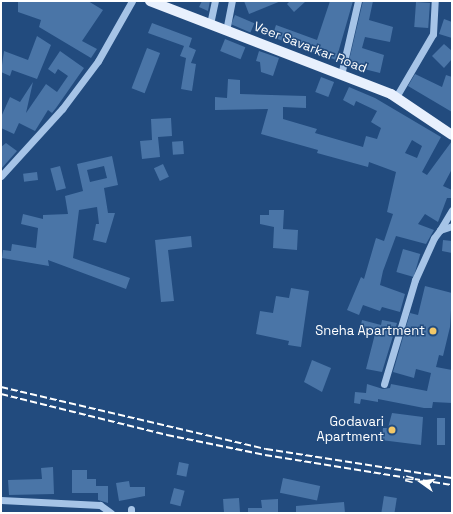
<!DOCTYPE html>
<style>
body{margin:0}
#map{position:relative;width:453px;height:514px;overflow:hidden;background:#224b7e;font-family:"Space Grotesk",sans-serif}
div>[style]{position:absolute}
.building>*{inset:0;background:#4a75a7;transform-origin:0 0}
.minor>*{height:7px;margin:-3.5px;padding:0 3.5px;transform-origin:3.5px;border-radius:3.5px;background:#a6c4e7}
.major>*{height:10px;margin:-5px;padding:0 5px;transform-origin:5px;border-radius:5px;background:#e8f0fd}
.rail>*{height:2px;margin-top:-1px;transform-origin:0;background:repeating-linear-gradient(90deg,#fff 0 7px,transparent 0 10px)}
.dots>*{width:11px;height:11px;translate:-50% -50%;box-sizing:border-box;border:2px solid #224b7e;border-radius:50%}
span{translate:-50% -50%;white-space:nowrap;text-align:center;line-height:1.15;-webkit-text-stroke:3px #224b7e;paint-order:stroke}
.street-label{font-size:13px;color:#fff}
.poi-label{font-size:13px;color:#fff}
.right{translate:-100% -50%;text-align:right}
.frame{position:absolute;inset:0;border:2px solid #fff;pointer-events:none}
.north{position:absolute;left:401px;top:462px;width:40px;height:40px;-webkit-text-stroke:3px #224b7e;paint-order:stroke;rotate:284deg;font-size:11px;font-weight:700;line-height:16px;text-align:center;color:#fff}
.north::after{content:'';display:block;margin:auto;width:14px;height:18px;background:#fff;clip-path:polygon(50% 0,100% 100%,50% 72%,0 100%)}
</style>
<div id="map">
<div class="building">
<i style="clip-path:polygon(18px 1px,88px 1px,103px 10px,82px 41px,97px 49px,91px 58px,39px 27px,41px 20px,18px 12px)"></i>
<i style="clip-path:polygon(202px 1px,210px 1px,208px 11px,199px 7px)"></i>
<i style="clip-path:polygon(244px 1px,281px 1px,249px 14px)"></i>
<i style="clip-path:polygon(290px 1px,306px 1px,294px 12px,287px 4px)"></i>
<i style="clip-path:polygon(330px 1px,353px 1px,336px 60px,272px 37px,276px 25px,317px 40px)"></i>
<i style="clip-path:polygon(363px 1px,373px 1px,369px 20px,393px 27px,390px 42px,365px 37px,362px 48px,384px 55px,380px 73px,348px 65px)"></i>
<i style="left:416px;top:2px;width:14px;height:25px;rotate:4deg"></i>
<i style="left:235px;top:15px;width:21px;height:10px;rotate:23deg"></i>
<i style="clip-path:polygon(444px 19px,452px 22px,452px 38px,439px 34px)"></i>
<i style="clip-path:polygon(152px 23px,192px 38px,189px 47px,196px 50px,191px 63px,196px 64px,192px 91px,181px 89px,186px 58px,180px 56px,184px 46px,148px 33px)"></i>
<i style="clip-path:polygon(37px 36px,51px 45px,37px 79px,12px 70px,10px 76px,1px 72px,4px 51px,28px 60px)"></i>
<i style="left:225px;top:39px;width:22px;height:13px;rotate:22deg"></i>
<i style="clip-path:polygon(444px 44px,452px 51px,452px 59px,444px 68px,432px 56px)"></i>
<i style="left:147px;top:48px;width:14px;height:43px;rotate:21deg"></i>
<i style="clip-path:polygon(60px 51px,84px 68px,56px 108px,52px 113px,48px 110px,35px 131px,19px 123px,14px 134px,1px 128px,1px 117px,10px 97px,20px 102px,33px 82px,26px 113px,46px 84px,57px 92px,68px 76px,58px 69px,55px 74px,48px 69px)"></i>
<i style="clip-path:polygon(259px 51px,279px 58px,273px 76px,261px 72px,260px 62px,256px 61px)"></i>
<i style="clip-path:polygon(415px 74px,442px 87px,446px 75px,452px 77px,452px 112px,408px 86px)"></i>
<i style="left:321px;top:77px;width:14px;height:16px;rotate:21deg"></i>
<i style="clip-path:polygon(evenodd,228px 79px,240px 80px,240px 94px,306px 96px,306px 108px,283px 107px,283px 119px,317px 129px,315px 133px,363px 147px,366px 136px,377px 139px,381px 128px,371px 122px,377px 111px,356px 101px,354px 106px,343px 100px,349px 87px,375px 98px,441px 137px,422px 172px,427px 175px,452px 141px,452px 169px,443px 186px,452px 190px,451px 198px,447px 198px,438px 222px,425px 214px,418px 224px,434px 230px,426px 244px,396px 236px,383px 271px,380px 285px,405px 294px,400px 312px,382px 307px,380px 311px,363px 305px,359px 315px,347px 310px,361px 277px,364px 279px,376px 238px,384px 241px,393px 214px,387px 212px,396px 172px,369px 162px,368px 167px,317px 153px,318px 150px,261px 134px,268px 109px,215px 110px,215px 97px,227px 98px,228px 79px,412px 140px,422px 146px,417px 158px,405px 153px,412px 140px)"></i>
<i style="clip-path:polygon(171px 118px,172px 136px,158px 137px,160px 157px,142px 159px,140px 141px,152px 140px,151px 119px)"></i>
<i style="left:183px;top:141px;width:13px;height:11px;rotate:86deg"></i>
<i style="clip-path:polygon(6px 143px,17px 151px,1px 169px,1px 147px)"></i>
<i style="clip-path:polygon(evenodd,112px 156px,118px 185px,104px 188px,108px 213px,115px 213px,106px 243px,93px 240px,96px 224px,99px 224px,97px 207px,79px 210px,73px 258px,130px 278px,126px 289px,48px 260px,49px 266px,2px 258px,3px 250px,11px 251px,12px 244px,36px 248px,38px 228px,21px 224px,23px 214px,43px 219px,43px 215px,68px 214px,65px 196px,83px 191px,77px 164px,112px 156px,104px 166px,107px 178px,90px 182px,87px 170px,104px 166px)"></i>
<i style="left:163px;top:164px;width:14px;height:10px;rotate:65deg"></i>
<i style="left:60px;top:166px;width:23px;height:10px;rotate:75deg"></i>
<i style="left:37px;top:172px;width:8px;height:14px;rotate:83deg"></i>
<i style="clip-path:polygon(269px 210px,284px 210px,283px 229px,298px 230px,297px 250px,273px 248px,274px 227px,260px 224px,260px 215px,269px 215px)"></i>
<i style="clip-path:polygon(191px 236px,192px 247px,168px 250px,174px 301px,161px 302px,155px 240px)"></i>
<i style="clip-path:polygon(443px 240px,452px 241px,452px 253px,442px 251px)"></i>
<i style="left:403px;top:249px;width:18px;height:24px;rotate:16deg"></i>
<i style="clip-path:polygon(425px 286px,452px 293px,450px 327px,443px 356px,439px 355px,436px 367px,452px 370px,452px 403px,433px 402px,432px 408px,424px 408px,378px 399px,378px 402px,361px 399px,360px 404px,354px 403px,355px 392px,366px 393px,367px 384px,383px 389px,390px 388px,391px 384px,427px 391px,431px 373px,416px 369px,414px 378px,393px 372px,410px 313px,418px 315px)"></i>
<i style="clip-path:polygon(291px 288px,309px 291px,301px 347px,288px 345px,289px 341px,256px 334px,260px 311px,273px 313px,276px 296px,289px 298px)"></i>
<i style="clip-path:polygon(362px 320px,381px 325px,382px 320px,397px 323px,382px 372px,366px 369px,375px 334px,360px 330px)"></i>
<i style="clip-path:polygon(312px 360px,331px 368px,322px 392px,304px 382px)"></i>
<i style="clip-path:polygon(392px 413px,423px 417px,421px 445px,381px 440px,383px 428px,388px 428px)"></i>
<i style="left:437px;top:418px;width:8px;height:27px"></i>
<i style="left:179px;top:462px;width:10px;height:13px;rotate:11deg"></i>
<i style="clip-path:polygon(53px 467px,54px 494px,9px 495px,8px 480px,42px 479px,41px 468px)"></i>
<i style="clip-path:polygon(72px 470px,87px 470px,87px 479px,96px 479px,96px 486px,108px 486px,108px 503px,98px 500px,98px 493px,72px 493px)"></i>
<i style="left:283px;top:478px;width:38px;height:15px;rotate:12deg"></i>
<i style="clip-path:polygon(129px 481px,130px 487px,145px 487px,145px 496px,119px 501px,116px 483px)"></i>
<i style="left:174px;top:488px;width:11px;height:16px;rotate:15deg"></i>
<i style="left:384px;top:496px;width:13px;height:17px;rotate:9deg"></i>
<i style="left:239px;top:498px;width:15px;height:16px;rotate:86deg"></i>
<i style="clip-path:polygon(278px 499px,278px 513px,248px 513px,248px 508px,262px 508px,261px 500px)"></i>
<i style="clip-path:polygon(344px 502px,345px 513px,296px 513px,296px 506px)"></i>
</div>
<div class="minor">
<i style="left:210px;top:24px;width:24px;rotate:-78deg"></i>
<i style="left:226px;top:31px;width:31px;rotate:-79deg"></i>
<i style="left:341px;top:75px;width:76px;rotate:-77.1deg"></i>
<i style="left:396px;top:97px;width:73px;rotate:-59.6deg"></i>
<i style="left:433px;top:34px;width:33px;rotate:-87deg"></i>
<i style="left:1px;top:176px;width:91px;rotate:-47.7deg"></i>
<i style="left:62px;top:109px;width:60px;rotate:-53.1deg"></i>
<i style="left:98px;top:61px;width:69px;rotate:-60.5deg"></i>
<i style="left:440px;top:230px;width:23px;rotate:-59deg"></i>
<i style="left:384px;top:384px;width:109px;rotate:-73.4deg"></i>
<i style="left:415px;top:280px;width:46px;rotate:-65.7deg"></i>
<i style="left:434px;top:238px;width:10px;rotate:-53deg"></i>
<i style="left:440px;top:230px;width:13px;rotate:-18deg"></i>
<i style="left:1px;top:500px;width:99px;rotate:2.9deg"></i>
<i style="left:100px;top:505px;width:14px;rotate:36deg"></i>
<i style="left:131px;top:509px;width:4px;rotate:90deg"></i>
</div>
<div class="major">
<i style="left:150px;top:1px;width:258px;rotate:21.1deg"></i>
<i style="left:391px;top:94px;width:73px;rotate:33.9deg"></i>
</div>
<div class="rail">
<i style="left:1px;top:387px;width:272px;rotate:13.2deg"></i>
<i style="left:266px;top:449px;width:188px;rotate:8.9deg"></i>
<i style="left:1px;top:394px;width:171px;rotate:13.9deg"></i>
<i style="left:167px;top:435px;width:100px;rotate:11.5deg"></i>
<i style="left:265px;top:455px;width:189px;rotate:9.1deg"></i>
</div>
<div class="dots">
<i style="left:433px;top:331px;background:#f3c868"></i>
<i style="left:392px;top:430px;background:#f3c868"></i>
</div>
<div class="street-label">
<span style="left:310px;top:48px;rotate:21deg">Veer Savarkar Road</span>
</div>
<div class="poi-label">
<span class="right" style="left:425px;top:331px">Sneha Apartment</span>
<span class="right" style="left:384px;top:430px">Godavari<br>Apartment</span>
</div>
<div class="frame"></div>
<div class="north">N</div>
</div>
